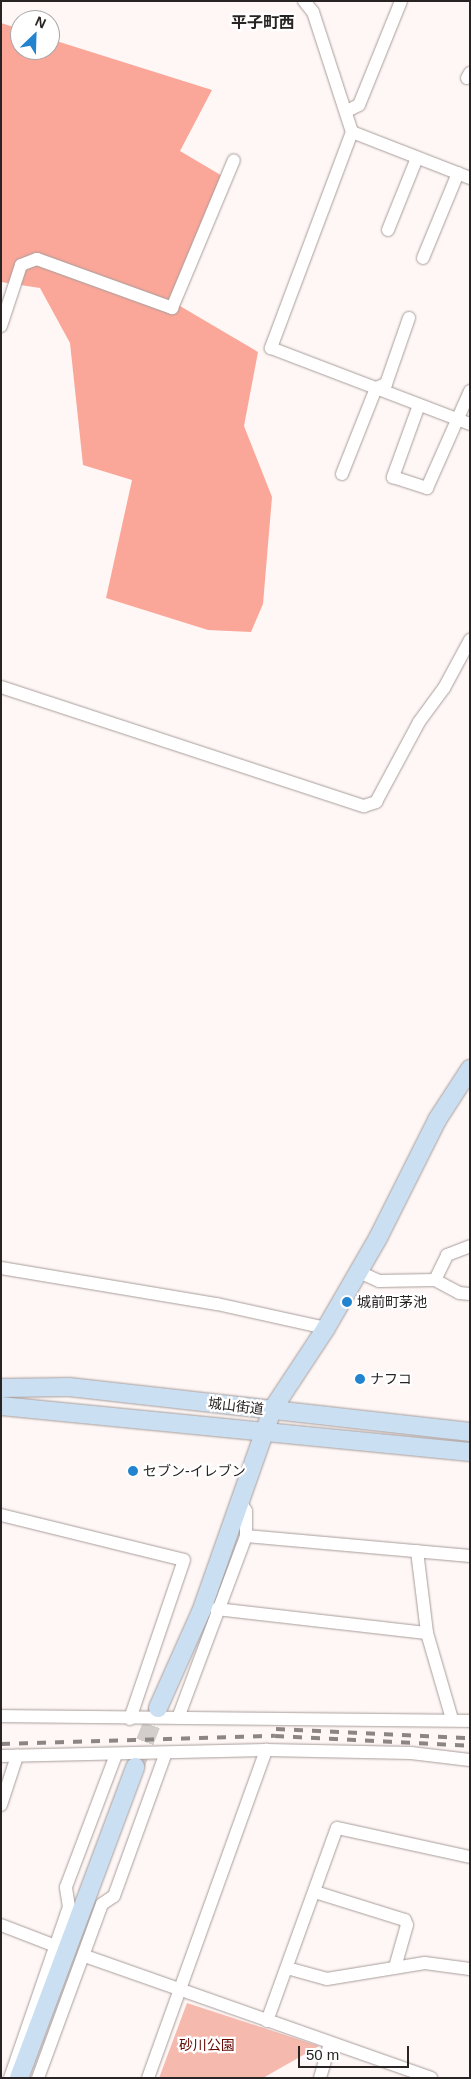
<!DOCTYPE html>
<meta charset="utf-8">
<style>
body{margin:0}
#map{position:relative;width:471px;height:2079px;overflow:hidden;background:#fef7f5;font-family:Helvetica,"Noto Sans JP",sans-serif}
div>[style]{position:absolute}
.green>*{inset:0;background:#f6b9ae}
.forest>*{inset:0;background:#faa799}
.secondary-tunnel>*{height:18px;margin-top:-9px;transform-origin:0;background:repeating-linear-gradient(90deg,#d3cdcb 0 18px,transparent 0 27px)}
.roads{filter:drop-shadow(0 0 1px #a89d9b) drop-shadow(0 0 1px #a89d9b)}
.street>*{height:12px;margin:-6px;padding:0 6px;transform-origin:6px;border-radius:6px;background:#fff}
.secondary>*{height:18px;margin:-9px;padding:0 9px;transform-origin:9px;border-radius:9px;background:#cadff1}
.rail>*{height:4px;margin-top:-2px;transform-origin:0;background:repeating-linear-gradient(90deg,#8b8584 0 9px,transparent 0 18px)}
.dots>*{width:14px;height:14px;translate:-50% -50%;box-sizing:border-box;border:2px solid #fff;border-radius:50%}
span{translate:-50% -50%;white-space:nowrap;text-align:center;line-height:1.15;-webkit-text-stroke:4.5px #fff;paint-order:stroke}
.poi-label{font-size:14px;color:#282423}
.left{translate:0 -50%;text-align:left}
.street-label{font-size:14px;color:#282423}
.park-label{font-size:14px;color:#660a04}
.quarter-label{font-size:16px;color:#282423;font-weight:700}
.frame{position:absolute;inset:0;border:2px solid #282423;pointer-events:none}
.north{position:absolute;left:10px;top:10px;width:50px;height:50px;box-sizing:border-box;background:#fff;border:1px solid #a9a7a7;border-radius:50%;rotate:24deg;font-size:14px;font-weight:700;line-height:20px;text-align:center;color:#282423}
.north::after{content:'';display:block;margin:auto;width:18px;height:22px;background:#2283ce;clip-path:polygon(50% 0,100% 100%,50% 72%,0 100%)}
.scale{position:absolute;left:298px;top:2046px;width:111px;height:22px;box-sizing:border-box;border:2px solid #282423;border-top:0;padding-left:6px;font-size:15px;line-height:18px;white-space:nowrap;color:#282423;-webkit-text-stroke:4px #fff;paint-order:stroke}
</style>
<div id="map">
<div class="green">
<i style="clip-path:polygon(187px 2003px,319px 2046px,263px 2078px,159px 2078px)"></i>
</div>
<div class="forest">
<i style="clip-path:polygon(1px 23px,20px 29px,20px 50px,50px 50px,50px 39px,212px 90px,180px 151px,224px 177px,180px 306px,258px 352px,244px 426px,272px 497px,263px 604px,251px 632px,208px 630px,106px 598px,132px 480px,83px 465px,70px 343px,40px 288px,1px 282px)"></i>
</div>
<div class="secondary-tunnel">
<i style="left:135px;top:1767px;width:63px;rotate:-68.7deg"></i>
</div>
<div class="roads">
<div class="street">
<i style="left:304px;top:1px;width:14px;rotate:51deg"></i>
<i style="left:313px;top:12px;width:126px;rotate:72deg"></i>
<i style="left:352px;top:132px;width:127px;rotate:21.3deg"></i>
<i style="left:467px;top:78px;width:6px;rotate:-59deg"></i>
<i style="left:347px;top:111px;width:13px;rotate:-27deg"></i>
<i style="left:359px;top:105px;width:112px;rotate:-68deg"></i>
<i style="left:352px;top:132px;width:231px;rotate:110.6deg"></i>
<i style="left:271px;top:348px;width:213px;rotate:20.9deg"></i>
<i style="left:388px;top:230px;width:78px;rotate:-68.1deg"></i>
<i style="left:423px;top:258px;width:92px;rotate:-67.6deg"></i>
<i style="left:1px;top:326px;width:64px;rotate:-71.8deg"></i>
<i style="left:21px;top:265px;width:17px;rotate:-21deg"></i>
<i style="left:37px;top:259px;width:144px;rotate:19.9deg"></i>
<i style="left:172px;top:308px;width:160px;rotate:-67.3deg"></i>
<i style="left:419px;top:405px;width:77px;rotate:109.9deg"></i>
<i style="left:393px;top:477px;width:36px;rotate:18deg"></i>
<i style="left:427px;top:488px;width:106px;rotate:-66.1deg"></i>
<i style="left:342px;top:474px;width:92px;rotate:-68.4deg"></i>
<i style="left:376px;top:388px;width:11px;rotate:-22deg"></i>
<i style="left:386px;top:384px;width:70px;rotate:-70.8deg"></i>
<i style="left:1px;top:687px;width:382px;rotate:18.2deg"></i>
<i style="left:364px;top:806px;width:13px;rotate:-18deg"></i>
<i style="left:376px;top:802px;width:91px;rotate:-61.7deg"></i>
<i style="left:419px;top:722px;width:42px;rotate:-53.7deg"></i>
<i style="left:444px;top:688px;width:55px;rotate:-61.6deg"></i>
<i style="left:1px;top:1268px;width:219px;rotate:9.5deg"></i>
<i style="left:217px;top:1304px;width:112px;rotate:12.4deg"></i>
<i style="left:359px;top:1272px;width:22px;rotate:24deg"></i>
<i style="left:379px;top:1281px;width:56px;rotate:-1deg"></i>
<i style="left:435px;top:1280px;width:27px;rotate:28deg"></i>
<i style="left:459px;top:1293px;width:11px;rotate:5deg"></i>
<i style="left:435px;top:1280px;width:28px;rotate:-64deg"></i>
<i style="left:447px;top:1255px;width:25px;rotate:-21deg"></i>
<i style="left:1px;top:1515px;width:188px;rotate:13.8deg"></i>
<i style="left:184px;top:1560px;width:168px;rotate:108.8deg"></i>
<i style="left:246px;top:1536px;width:225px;rotate:5.1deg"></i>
<i style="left:417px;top:1551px;width:83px;rotate:83deg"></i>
<i style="left:427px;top:1633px;width:90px;rotate:73.8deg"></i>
<i style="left:216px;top:1609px;width:212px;rotate:6.5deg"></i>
<i style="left:1px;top:1716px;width:469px;rotate:0.6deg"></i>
<i style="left:178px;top:1718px;width:194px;rotate:-69.5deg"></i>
<i style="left:246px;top:1536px;width:25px;rotate:-90deg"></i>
<i style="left:246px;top:1511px;width:9px;rotate:-122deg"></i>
<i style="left:1px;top:1756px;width:265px;rotate:-1.3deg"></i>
<i style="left:266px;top:1750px;width:145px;rotate:1.2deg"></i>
<i style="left:411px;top:1753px;width:59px;rotate:6.8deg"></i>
<i style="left:1px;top:1805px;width:52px;rotate:-71.9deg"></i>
<i style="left:315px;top:1892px;width:94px;rotate:17.3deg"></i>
<i style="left:405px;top:1920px;width:5px;rotate:68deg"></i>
<i style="left:407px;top:1925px;width:44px;rotate:105.9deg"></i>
<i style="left:1px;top:1925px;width:56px;rotate:21deg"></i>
<i style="left:85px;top:1956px;width:367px;rotate:19.4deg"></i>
<i style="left:287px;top:1968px;width:41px;rotate:15.4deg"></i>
<i style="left:327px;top:1979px;width:99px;rotate:-9.3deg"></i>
<i style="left:425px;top:1963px;width:45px;rotate:7.6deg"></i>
<i style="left:267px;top:2021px;width:205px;rotate:-70.1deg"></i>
<i style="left:337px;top:1828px;width:136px;rotate:12.3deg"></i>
<i style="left:10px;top:2078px;width:181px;rotate:-71deg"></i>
<i style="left:69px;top:1907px;width:20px;rotate:-99deg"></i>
<i style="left:66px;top:1887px;width:141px;rotate:-69.3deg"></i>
<i style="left:38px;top:2078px;width:185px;rotate:-69.8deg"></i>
<i style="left:102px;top:1904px;width:14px;rotate:-34deg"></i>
<i style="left:114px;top:1896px;width:150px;rotate:-70.1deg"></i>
<i style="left:148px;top:2078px;width:349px;rotate:-70.2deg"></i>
<i style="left:320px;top:2078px;width:35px;rotate:-74deg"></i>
</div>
<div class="secondary">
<i style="left:1px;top:1388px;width:68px;rotate:-0.8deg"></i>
<i style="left:69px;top:1387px;width:404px;rotate:6.4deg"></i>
<i style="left:1px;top:1406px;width:471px;rotate:5.6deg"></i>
<i style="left:158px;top:1708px;width:108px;rotate:-66deg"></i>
<i style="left:202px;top:1609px;width:211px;rotate:-70.6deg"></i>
<i style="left:272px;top:1410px;width:98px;rotate:-56.6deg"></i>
<i style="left:326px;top:1328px;width:104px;rotate:-60deg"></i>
<i style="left:378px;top:1238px;width:132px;rotate:-63.4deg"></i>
<i style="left:437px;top:1120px;width:61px;rotate:-57.1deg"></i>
<i style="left:19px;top:2078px;width:332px;rotate:-69.5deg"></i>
</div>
</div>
<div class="rail">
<i style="left:276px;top:1729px;width:194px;rotate:2.7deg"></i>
<i style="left:1px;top:1744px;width:274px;rotate:-1.7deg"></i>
<i style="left:275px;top:1736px;width:195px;rotate:2.9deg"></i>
</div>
<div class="dots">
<i style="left:347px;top:1302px;background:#2283ce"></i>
<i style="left:360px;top:1379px;background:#2283ce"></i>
<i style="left:133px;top:1471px;background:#2283ce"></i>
</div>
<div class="poi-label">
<span class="left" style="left:357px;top:1302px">城前町茅池</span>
<span class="left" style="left:370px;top:1379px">ナフコ</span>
<span class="left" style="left:143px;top:1471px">セブン-イレブン</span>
</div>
<div class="street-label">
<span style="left:236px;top:1406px;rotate:7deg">城山街道</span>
</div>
<div class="park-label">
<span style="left:207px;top:2045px">砂川公園</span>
</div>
<div class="quarter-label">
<span style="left:263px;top:23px">平子町西</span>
</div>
<div class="frame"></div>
<div class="north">N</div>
<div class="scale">50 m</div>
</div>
